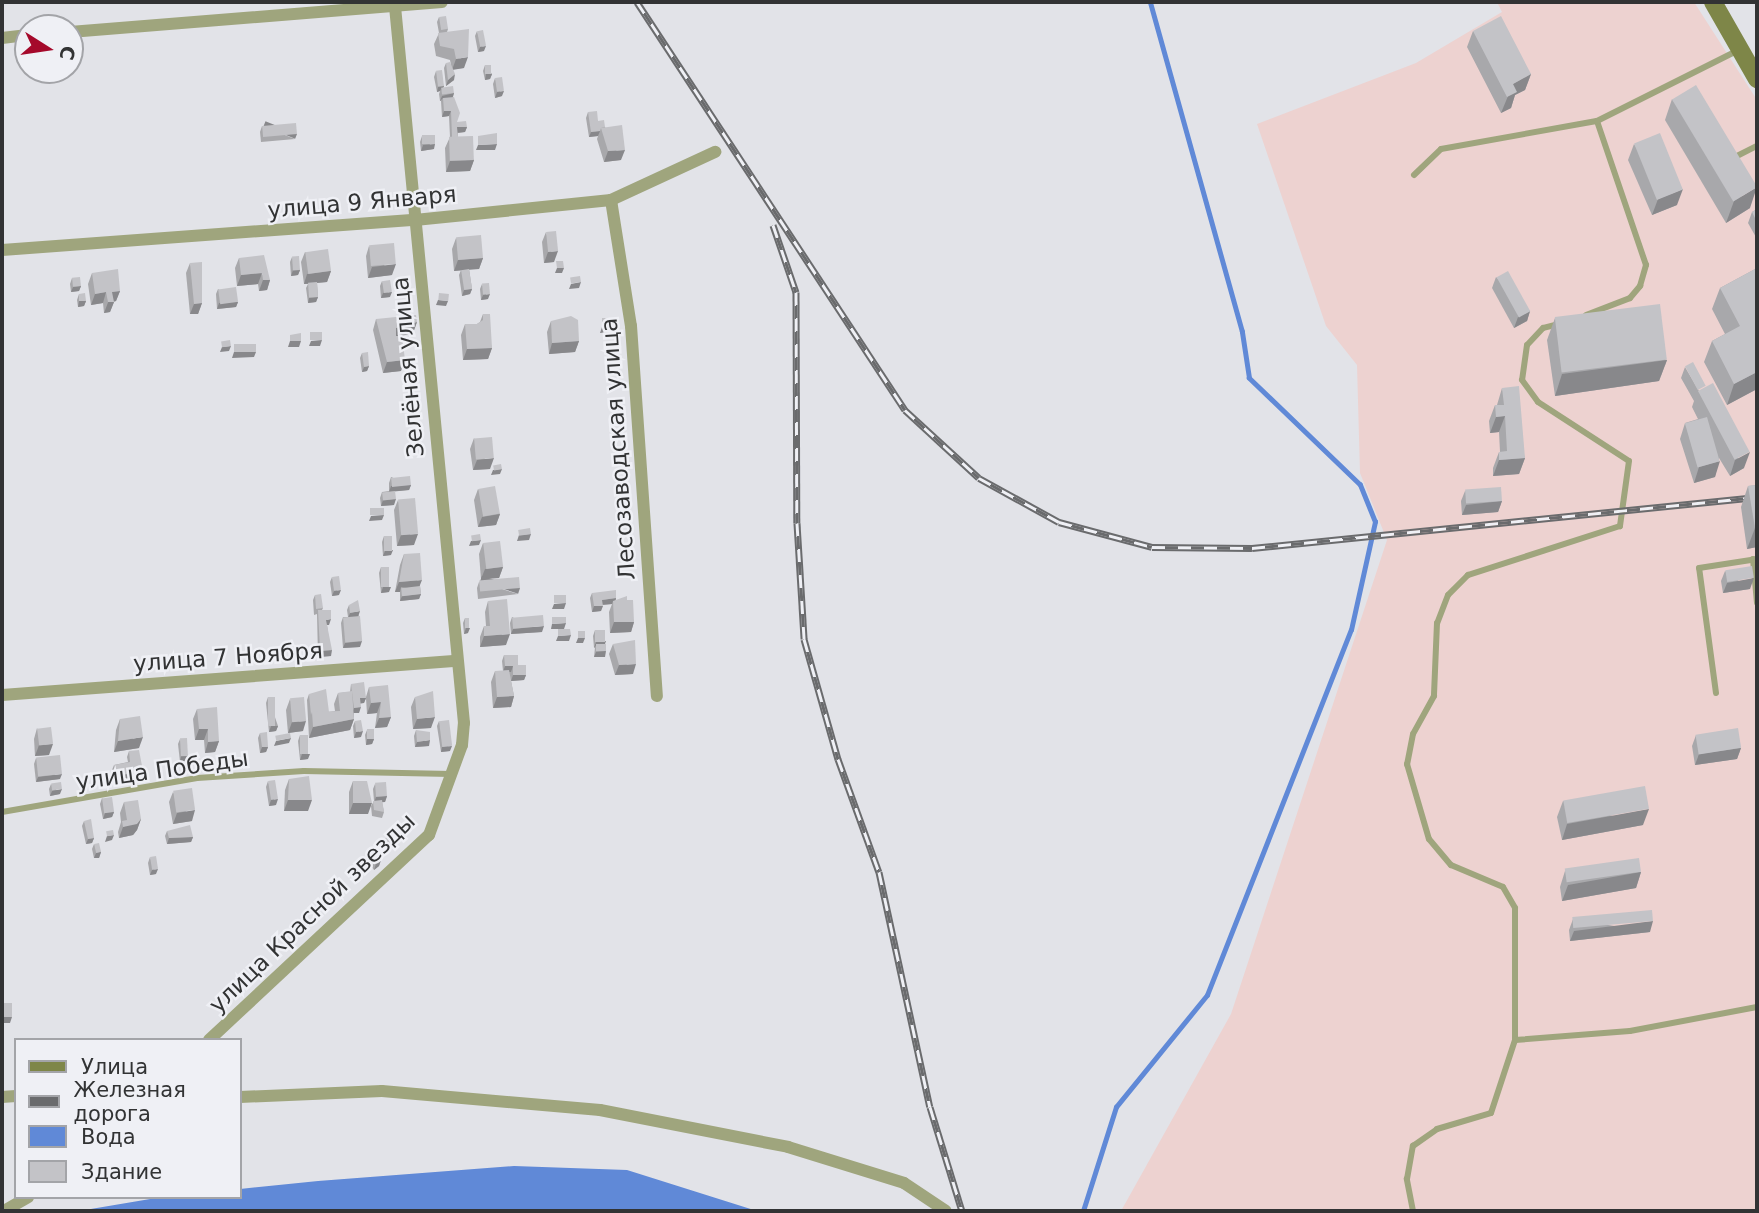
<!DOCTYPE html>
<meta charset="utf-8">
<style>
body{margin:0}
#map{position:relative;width:1759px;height:1213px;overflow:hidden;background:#e2e3e8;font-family:"DejaVu Sans",sans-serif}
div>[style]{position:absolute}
.industrial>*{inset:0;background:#edd2d0}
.water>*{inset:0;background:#6089d7}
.stream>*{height:4.5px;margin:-2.25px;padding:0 2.25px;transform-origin:2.25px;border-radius:2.25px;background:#6089d7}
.lane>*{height:6px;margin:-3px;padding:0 3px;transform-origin:3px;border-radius:3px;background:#9fa57d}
.street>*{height:12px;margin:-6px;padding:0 6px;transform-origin:6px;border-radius:6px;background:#9fa57d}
.secondary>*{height:18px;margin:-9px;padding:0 9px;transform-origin:9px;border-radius:9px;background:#7e8648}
.rail>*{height:7px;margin-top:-3.5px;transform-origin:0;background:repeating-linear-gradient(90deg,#eff0f5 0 13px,#6a6b6d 0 26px);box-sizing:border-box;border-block:2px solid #6a6b6d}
.wall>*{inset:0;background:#a8a8ab}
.shaded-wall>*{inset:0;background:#88888b;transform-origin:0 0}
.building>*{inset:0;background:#c3c3c7;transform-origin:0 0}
span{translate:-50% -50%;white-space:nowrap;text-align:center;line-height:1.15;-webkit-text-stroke:5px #eff0f5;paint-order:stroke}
.street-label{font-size:23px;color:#323334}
.frame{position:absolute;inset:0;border:4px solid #323334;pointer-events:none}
.legend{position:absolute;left:14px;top:1038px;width:228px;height:161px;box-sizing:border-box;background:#eff0f5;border:2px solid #a3a4a8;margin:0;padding:9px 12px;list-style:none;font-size:21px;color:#323334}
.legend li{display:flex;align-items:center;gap:14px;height:35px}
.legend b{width:35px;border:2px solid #a3a4a8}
.north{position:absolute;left:14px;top:14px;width:70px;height:70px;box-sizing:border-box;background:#eff0f5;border:2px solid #a3a4a8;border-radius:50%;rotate:102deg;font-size:19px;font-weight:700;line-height:28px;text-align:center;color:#323334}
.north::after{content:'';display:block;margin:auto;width:24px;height:32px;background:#a5092b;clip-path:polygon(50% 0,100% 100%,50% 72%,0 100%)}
</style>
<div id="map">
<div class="industrial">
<i style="clip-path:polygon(1497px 2px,1694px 2px,1757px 100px,1757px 1211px,1121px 1211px,1231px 1014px,1387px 540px,1360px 473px,1357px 365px,1326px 326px,1257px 124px,1416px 63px,1502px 12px)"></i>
</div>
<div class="water">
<i style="clip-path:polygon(514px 1166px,627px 1170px,757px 1211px,79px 1211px,162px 1197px,240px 1197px,240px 1189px,318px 1181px)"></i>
</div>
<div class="stream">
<i style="left:1083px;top:1211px;width:109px;rotate:-72.4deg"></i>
<i style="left:1116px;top:1107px;width:144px;rotate:-50.9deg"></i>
<i style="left:1207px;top:995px;width:392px;rotate:-68.5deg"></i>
<i style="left:1351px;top:630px;width:111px;rotate:-77.5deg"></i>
<i style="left:1375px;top:522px;width:40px;rotate:-112deg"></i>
<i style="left:1360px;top:485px;width:154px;rotate:-136.1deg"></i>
<i style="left:1249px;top:378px;width:47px;rotate:-98.7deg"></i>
<i style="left:1242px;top:332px;width:343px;rotate:-105.6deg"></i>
</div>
<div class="lane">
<i style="left:1731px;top:159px;width:29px;rotate:-27deg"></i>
<i style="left:1414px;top:175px;width:37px;rotate:-44deg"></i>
<i style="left:1441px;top:149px;width:158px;rotate:-10.2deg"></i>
<i style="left:1586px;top:315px;width:47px;rotate:-21.1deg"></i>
<i style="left:1630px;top:298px;width:16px;rotate:-50deg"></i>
<i style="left:1640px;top:286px;width:22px;rotate:-74deg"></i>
<i style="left:1646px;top:265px;width:152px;rotate:-108.8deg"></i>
<i style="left:1597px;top:121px;width:159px;rotate:-26.6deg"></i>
<i style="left:1559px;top:324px;width:16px;rotate:166deg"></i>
<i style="left:1543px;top:328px;width:23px;rotate:133deg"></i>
<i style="left:1527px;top:345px;width:35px;rotate:98deg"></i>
<i style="left:1522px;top:380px;width:27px;rotate:54deg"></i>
<i style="left:1538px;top:402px;width:108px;rotate:33deg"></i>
<i style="left:1629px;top:461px;width:66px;rotate:97.9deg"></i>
<i style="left:1620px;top:526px;width:160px;rotate:162.1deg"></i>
<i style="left:1468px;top:575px;width:28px;rotate:135deg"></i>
<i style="left:1448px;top:595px;width:30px;rotate:111deg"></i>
<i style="left:1437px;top:623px;width:73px;rotate:92.4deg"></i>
<i style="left:1434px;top:696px;width:43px;rotate:118.9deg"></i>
<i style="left:1413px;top:734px;width:31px;rotate:101deg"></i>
<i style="left:1407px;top:764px;width:78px;rotate:73.7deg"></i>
<i style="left:1429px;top:839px;width:34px;rotate:50deg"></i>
<i style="left:1451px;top:865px;width:56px;rotate:22.9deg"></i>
<i style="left:1503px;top:887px;width:24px;rotate:60deg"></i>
<i style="left:1515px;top:908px;width:132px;rotate:90deg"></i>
<i style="left:1515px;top:1040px;width:115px;rotate:-4.5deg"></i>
<i style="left:1630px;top:1031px;width:129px;rotate:-10.7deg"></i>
<i style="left:1753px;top:559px;width:44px;rotate:84.8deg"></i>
<i style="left:1716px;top:693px;width:126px;rotate:-97.7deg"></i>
<i style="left:1699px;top:568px;width:59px;rotate:-8.8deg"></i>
<i style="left:2px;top:812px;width:198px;rotate:-9.9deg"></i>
<i style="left:197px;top:778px;width:107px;rotate:-3.7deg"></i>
<i style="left:304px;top:771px;width:147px;rotate:1.2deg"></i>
<i style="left:1413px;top:1211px;width:33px;rotate:-101deg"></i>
<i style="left:1407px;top:1179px;width:34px;rotate:-80deg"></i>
<i style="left:1413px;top:1146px;width:29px;rotate:-35deg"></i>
<i style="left:1437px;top:1129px;width:56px;rotate:-16.5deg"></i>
<i style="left:1491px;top:1113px;width:77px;rotate:-71.8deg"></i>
</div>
<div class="street">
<i style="left:70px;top:32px;width:373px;rotate:-4.6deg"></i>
<i style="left:2px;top:38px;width:26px;rotate:-7deg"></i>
<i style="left:611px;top:200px;width:128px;rotate:81deg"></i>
<i style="left:631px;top:326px;width:371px;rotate:86deg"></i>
<i style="left:2px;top:250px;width:414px;rotate:-4.2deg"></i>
<i style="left:415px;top:220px;width:197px;rotate:-5.8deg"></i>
<i style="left:611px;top:200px;width:115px;rotate:-24.8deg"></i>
<i style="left:2px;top:695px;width:456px;rotate:-4.3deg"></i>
<i style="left:209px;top:1040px;width:301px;rotate:-43deg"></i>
<i style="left:429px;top:835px;width:96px;rotate:-69.9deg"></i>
<i style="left:462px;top:745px;width:22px;rotate:-85deg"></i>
<i style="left:464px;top:723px;width:719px;rotate:-95.5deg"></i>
<i style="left:2px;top:1097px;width:14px;rotate:-4deg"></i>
<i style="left:240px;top:1097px;width:142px;rotate:-2.4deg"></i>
<i style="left:382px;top:1091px;width:219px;rotate:5deg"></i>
<i style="left:600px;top:1110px;width:192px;rotate:11.1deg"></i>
<i style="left:788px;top:1147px;width:121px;rotate:17.2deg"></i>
<i style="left:904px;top:1183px;width:50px;rotate:33.7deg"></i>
<i style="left:4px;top:1211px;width:28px;rotate:-30deg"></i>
</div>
<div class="secondary">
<i style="left:1713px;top:2px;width:89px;rotate:60.3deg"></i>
</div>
<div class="rail">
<i style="left:637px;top:2px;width:488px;rotate:56.7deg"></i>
<i style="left:905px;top:410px;width:100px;rotate:42.6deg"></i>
<i style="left:979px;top:478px;width:91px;rotate:28.8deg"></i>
<i style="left:1059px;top:522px;width:96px;rotate:15deg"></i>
<i style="left:1152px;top:547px;width:100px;rotate:0.6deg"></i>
<i style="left:1252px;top:548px;width:508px;rotate:-5.77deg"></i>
<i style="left:773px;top:225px;width:71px;rotate:71.1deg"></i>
<i style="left:796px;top:292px;width:231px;rotate:89.8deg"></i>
<i style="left:797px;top:523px;width:116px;rotate:86.5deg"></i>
<i style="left:804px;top:639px;width:125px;rotate:74.2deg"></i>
<i style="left:838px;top:759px;width:120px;rotate:70.1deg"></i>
<i style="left:879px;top:872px;width:240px;rotate:77.8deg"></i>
<i style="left:930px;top:1107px;width:109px;rotate:72.9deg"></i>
</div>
<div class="wall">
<i style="clip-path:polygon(439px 17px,448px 29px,447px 32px,464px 68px,453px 69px,454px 80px,446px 86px,444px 68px,446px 63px,451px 65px,450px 60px,436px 56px,434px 44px,439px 33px,437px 22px)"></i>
<i style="clip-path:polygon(477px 31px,484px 51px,478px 52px,475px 36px)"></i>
<i style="clip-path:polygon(1473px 31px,1531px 74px,1525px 90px,1515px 95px,1511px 108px,1501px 113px,1467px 47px)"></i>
<i style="clip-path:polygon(485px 65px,492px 74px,490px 79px,485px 80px,483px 71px)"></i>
<i style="clip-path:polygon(436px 71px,444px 86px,443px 88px,454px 93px,453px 97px,457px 122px,467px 127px,465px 132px,458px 133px,458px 137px,474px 160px,470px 171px,446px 172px,445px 148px,450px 137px,449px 116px,442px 117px,441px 101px,440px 101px,439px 94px,440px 91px,437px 92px,434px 77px)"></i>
<i style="clip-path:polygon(495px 78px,502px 96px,495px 98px,493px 84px)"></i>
<i style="clip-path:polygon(1672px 99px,1750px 208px,1726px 223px,1665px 120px)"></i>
<i style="clip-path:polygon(588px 112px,605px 127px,621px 160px,604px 162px,597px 139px,598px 136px,589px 137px,586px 118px)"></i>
<i style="clip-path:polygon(262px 126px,295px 139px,261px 142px,260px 132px)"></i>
<i style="clip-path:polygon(422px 136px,434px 149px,421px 151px,420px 142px)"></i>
<i style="clip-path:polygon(1634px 144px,1677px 205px,1652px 215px,1628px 160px)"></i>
<i style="clip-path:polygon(1757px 209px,1757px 239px,1748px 223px,1752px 212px)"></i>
<i style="clip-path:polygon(546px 232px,554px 262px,544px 263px,542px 242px)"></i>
<i style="clip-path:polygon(456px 238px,483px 258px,479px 269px,469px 269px,472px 289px,470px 294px,462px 296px,459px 275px,461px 270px,454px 271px,452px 249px)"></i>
<i style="clip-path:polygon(369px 246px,392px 275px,368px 278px,366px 256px)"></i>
<i style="clip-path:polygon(305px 252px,331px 271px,327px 282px,317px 283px,318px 297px,316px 302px,308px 303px,306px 288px,308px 284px,304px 284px,301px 262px)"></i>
<i style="clip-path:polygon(292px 257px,300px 270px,298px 275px,291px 276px,290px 262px)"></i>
<i style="clip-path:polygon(239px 258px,270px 280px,267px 290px,259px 291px,258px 284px,237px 286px,235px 268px)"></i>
<i style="clip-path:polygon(190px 263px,202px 303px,198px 314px,190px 314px,186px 273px)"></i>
<i style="clip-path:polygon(1757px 268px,1757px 389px,1727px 405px,1704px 362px,1712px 341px,1725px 334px,1712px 309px,1720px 288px)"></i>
<i style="clip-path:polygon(92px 273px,120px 291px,116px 301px,114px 302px,110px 312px,104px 313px,103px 303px,91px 305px,88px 284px)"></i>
<i style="clip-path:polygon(1496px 277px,1530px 311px,1527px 321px,1514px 328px,1492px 288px)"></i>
<i style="clip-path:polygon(72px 278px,81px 286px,79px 291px,71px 292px,70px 284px)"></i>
<i style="clip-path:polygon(382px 281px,390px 297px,381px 298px,380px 286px)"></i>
<i style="clip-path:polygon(482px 284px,488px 299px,481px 300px,480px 289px)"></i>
<i style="clip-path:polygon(218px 289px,238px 302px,236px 307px,217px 309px,216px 294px)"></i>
<i style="clip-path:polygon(79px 294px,86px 301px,84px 306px,78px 307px,77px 300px)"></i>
<i style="clip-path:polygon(483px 314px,492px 348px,488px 359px,463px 360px,461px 335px,465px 324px,477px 324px,480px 322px)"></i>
<i style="clip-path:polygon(1555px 318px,1667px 360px,1659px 381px,1555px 396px,1547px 340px)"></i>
<i style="clip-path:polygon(376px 319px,417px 322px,413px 333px,401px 336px,401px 371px,383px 373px,373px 330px)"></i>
<i style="clip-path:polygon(551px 321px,579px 341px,575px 352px,549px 354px,547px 332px)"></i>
<i style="clip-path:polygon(362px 353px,369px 366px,367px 371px,362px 372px,360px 358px)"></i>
<i style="clip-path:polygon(1685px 367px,1744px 468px,1730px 476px,1719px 458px,1715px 477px,1694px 483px,1680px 439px,1685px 423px,1698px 419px,1692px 407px,1694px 401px,1681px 378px)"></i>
<i style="clip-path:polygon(1502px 388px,1525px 458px,1519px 474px,1493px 476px,1493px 468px,1499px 452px,1500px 452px,1499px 432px,1490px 433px,1489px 421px,1495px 405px,1497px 405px)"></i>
<i style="clip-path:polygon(474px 438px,490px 469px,473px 470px,470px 449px)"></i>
<i style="clip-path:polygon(391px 477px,411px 485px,409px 490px,395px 491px,394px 505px,381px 506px,380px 498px,382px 492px,389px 491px,389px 483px)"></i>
<i style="clip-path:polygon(1757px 485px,1757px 547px,1747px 549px,1741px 507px,1748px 486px)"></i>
<i style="clip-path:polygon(478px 489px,500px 514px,496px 525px,478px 527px,474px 500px)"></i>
<i style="clip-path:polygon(1465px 491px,1502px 501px,1498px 512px,1462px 515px,1461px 501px)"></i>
<i style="clip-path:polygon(398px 500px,414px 545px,397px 546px,394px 510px)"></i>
<i style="clip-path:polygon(384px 536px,391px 555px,383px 556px,382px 542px)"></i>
<i style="clip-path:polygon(483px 543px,503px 567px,499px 578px,481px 579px,479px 554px)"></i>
<i style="clip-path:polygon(404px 554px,420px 586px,421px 594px,419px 599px,400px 601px,400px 592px,395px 592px,400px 565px)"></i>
<i style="clip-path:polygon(381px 567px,389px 592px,381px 593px,379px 573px)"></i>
<i style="clip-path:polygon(1725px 571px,1750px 589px,1723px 593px,1721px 581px)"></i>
<i style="clip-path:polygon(332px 577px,339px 595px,332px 596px,330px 582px)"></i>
<i style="clip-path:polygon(479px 582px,518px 594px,478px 599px,477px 588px)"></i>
<i style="clip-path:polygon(592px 593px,616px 598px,616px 600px,627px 600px,634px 622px,631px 632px,610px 633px,609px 612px,612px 604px,602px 605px,601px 611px,592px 612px,590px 598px)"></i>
<i style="clip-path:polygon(315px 595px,323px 608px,322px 610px,329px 625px,327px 625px,331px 656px,318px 657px,317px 614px,314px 615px,313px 600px)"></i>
<i style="clip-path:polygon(488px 601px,506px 645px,480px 647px,480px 637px,484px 626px,486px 626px,485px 612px)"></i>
<i style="clip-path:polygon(349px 605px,359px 616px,360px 647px,343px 648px,341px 623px,343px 617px,348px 617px,347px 610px)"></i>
<i style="clip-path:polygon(512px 617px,542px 632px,511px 634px,510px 623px)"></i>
<i style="clip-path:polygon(465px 618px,468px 633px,464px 634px,463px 623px)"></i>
<i style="clip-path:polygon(595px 630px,605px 644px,605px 657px,594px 657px,595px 647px,594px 648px,593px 636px)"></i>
<i style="clip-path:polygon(613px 644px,633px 674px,615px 675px,609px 654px)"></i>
<i style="clip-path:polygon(504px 655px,518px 665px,526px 675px,524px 680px,511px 681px,514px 696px,511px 707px,493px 708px,491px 682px,495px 671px,503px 671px,502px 661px)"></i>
<i style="clip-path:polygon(351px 684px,366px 697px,369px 687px,391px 717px,387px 727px,375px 728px,377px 713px,367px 714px,366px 698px,364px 703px,360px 703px,359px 713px,354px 713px,354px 719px,350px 730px,309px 738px,307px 700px,309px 694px,329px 712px,335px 711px,334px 704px,338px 693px,350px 692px)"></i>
<i style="clip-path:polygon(268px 697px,278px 726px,276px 731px,269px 732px,266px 703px)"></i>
<i style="clip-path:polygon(415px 697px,431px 728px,413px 729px,411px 707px)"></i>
<i style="clip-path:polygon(290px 699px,303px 731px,288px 733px,286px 710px)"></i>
<i style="clip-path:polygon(197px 709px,219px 741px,215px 752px,205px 753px,204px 740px,195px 740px,193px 719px)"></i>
<i style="clip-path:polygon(120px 719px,139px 748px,114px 752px,116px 730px)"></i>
<i style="clip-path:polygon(355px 721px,361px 737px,354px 738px,353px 726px)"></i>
<i style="clip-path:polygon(439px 721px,450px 751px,441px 752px,437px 726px)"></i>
<i style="clip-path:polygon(37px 728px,49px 755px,35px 756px,34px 739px)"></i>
<i style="clip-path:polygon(367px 730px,374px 739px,372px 744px,366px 745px,365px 735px)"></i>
<i style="clip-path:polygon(416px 730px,429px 746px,415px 747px,414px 736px)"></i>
<i style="clip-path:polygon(260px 733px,268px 747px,266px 752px,260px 753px,258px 738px)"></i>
<i style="clip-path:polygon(300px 735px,308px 759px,300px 760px,298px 741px)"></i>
<i style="clip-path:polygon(1696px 735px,1741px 748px,1737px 759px,1695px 765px,1692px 746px)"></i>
<i style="clip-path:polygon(180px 739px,188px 756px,186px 761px,180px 762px,178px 744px)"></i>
<i style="clip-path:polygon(129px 751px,143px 771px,141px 776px,114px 781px,112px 770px,114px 765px,128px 762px,127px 757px)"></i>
<i style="clip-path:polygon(36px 758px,60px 779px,36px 782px,34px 764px)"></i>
<i style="clip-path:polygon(289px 779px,308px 811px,284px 811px,285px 790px)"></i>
<i style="clip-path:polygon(268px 781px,276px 805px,269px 806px,266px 787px)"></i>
<i style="clip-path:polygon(353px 781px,368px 814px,349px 814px,349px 792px)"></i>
<i style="clip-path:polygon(51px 784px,60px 794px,50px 796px,49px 789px)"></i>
<i style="clip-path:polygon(375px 784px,387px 796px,385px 802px,382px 802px,384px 812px,382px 818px,372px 816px,371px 806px,374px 801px,373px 789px)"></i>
<i style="clip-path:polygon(173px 792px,192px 821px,173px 824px,169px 802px)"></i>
<i style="clip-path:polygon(102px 798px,114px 812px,112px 817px,103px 819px,100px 804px)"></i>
<i style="clip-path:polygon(1563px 801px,1643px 825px,1562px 840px,1557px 817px)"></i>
<i style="clip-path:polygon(124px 802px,141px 819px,137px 830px,133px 835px,119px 838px,118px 832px,121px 822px,120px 813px)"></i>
<i style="clip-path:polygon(84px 821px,94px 838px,92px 843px,86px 844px,82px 826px)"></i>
<i style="clip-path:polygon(167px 831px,193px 837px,191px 842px,167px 844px,165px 836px)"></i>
<i style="clip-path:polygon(382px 841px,389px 847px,383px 851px,380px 846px)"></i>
<i style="clip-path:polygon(94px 844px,101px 852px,99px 858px,94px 858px,92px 849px)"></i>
<i style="clip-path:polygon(150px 857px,156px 874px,150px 875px,148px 863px)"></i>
<i style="clip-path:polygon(372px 859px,381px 860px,379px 866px,374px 870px,370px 864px)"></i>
<i style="clip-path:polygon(1565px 871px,1641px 872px,1636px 888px,1562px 901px,1560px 887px)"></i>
<i style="clip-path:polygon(1573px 919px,1650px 932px,1570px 941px,1569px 930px)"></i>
</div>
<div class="shaded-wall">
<i style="clip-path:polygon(486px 46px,484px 51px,478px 52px,480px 47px)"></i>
<i style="clip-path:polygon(468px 57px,464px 68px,452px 70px,456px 59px)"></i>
<i style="clip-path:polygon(455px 74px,454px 80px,446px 86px,448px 80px)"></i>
<i style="clip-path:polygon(486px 74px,492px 74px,490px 79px,485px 80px)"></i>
<i style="clip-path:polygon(1531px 74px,1525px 90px,1515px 95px,1511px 108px,1501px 113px,1513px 84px)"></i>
<i style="clip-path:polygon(444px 86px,442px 91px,441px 89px,440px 91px,437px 92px,438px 87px)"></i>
<i style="clip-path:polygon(504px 91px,502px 96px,495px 98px,497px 92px)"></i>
<i style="clip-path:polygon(454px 93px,452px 99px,443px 98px,440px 101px,442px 96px)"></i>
<i style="clip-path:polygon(444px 111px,451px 111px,449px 116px,442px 117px)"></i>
<i style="clip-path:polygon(457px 127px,467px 127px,465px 132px,455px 133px)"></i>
<i style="clip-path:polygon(600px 131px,598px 136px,589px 137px,591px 132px)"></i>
<i style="left:297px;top:134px;width:5px;height:34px;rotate:112deg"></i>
<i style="clip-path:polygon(435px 144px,434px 149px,421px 151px,423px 145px)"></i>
<i style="clip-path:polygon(497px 144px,495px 150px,476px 150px,478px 145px)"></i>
<i style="clip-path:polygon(625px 150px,621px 160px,604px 162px,608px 151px)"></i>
<i style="clip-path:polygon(474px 160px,470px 171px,446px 172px,450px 161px)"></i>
<i style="clip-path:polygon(1757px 187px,1750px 208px,1726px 223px,1734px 201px)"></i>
<i style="clip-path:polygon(1683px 189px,1677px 205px,1652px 215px,1658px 199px)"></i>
<i style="clip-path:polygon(558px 251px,554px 262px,544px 263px,548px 252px)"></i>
<i style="clip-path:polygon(483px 258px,479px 269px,454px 271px,458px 260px)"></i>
<i style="clip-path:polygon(396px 264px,392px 275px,368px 278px,372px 267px)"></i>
<i style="clip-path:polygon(557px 268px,564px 268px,562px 273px,555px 273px)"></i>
<i style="clip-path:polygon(293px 270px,300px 270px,298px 275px,291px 276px)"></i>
<i style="clip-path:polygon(331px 271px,327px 282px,304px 284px,307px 274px)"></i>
<i style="clip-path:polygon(262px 273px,258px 284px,237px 286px,241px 275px)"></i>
<i style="clip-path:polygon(263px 280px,270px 280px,267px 290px,259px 291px)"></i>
<i style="clip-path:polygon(581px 282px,579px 288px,569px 289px,571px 284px)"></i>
<i style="clip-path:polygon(81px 286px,79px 291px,71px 292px,73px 287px)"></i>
<i style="clip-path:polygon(472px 289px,470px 294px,462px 296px,464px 290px)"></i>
<i style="clip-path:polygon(120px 291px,116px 301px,110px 302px,114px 302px,110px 312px,104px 313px,112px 292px)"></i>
<i style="clip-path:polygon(106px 292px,103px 303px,91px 305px,95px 294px)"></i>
<i style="clip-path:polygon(392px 292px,390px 297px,381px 298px,383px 293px)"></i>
<i style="clip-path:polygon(490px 294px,488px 299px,481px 300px,483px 295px)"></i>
<i style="clip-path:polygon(318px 297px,316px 302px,308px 303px,309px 298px)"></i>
<i style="clip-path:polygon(438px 300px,448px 301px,446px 306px,436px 305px)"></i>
<i style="clip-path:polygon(79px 301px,86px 301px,84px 306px,78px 307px)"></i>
<i style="clip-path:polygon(238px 302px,236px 307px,217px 309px,219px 303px)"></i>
<i style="clip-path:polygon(202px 303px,198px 314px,190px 314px,194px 304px)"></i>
<i style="clip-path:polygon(1530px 311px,1527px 321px,1514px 328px,1518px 317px)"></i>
<i style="clip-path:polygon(417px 322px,413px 333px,392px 338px,396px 328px)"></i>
<i style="clip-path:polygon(602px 327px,611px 327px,609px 332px,600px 333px)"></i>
<i style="clip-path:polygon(322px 340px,320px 346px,309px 346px,311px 341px)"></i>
<i style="clip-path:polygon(290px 341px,301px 341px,299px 347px,288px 347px)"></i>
<i style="clip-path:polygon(579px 341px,575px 352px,549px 354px,552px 343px)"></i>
<i style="clip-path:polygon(231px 346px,229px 351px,220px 352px,222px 347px)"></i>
<i style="clip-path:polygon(492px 348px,488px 359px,463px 360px,467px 349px)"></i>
<i style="clip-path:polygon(234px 352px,256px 352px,254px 357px,232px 358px)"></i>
<i style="clip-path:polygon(405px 360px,401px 371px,383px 373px,387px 362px)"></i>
<i style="clip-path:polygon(1667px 360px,1659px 381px,1555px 396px,1562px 374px)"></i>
<i style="clip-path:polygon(369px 366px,367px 371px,362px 372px,364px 367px)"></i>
<i style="clip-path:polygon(1757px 372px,1757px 389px,1727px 405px,1734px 384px)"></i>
<i style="clip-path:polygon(1505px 416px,1499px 432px,1490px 433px,1496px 417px)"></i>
<i style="clip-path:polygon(1750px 452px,1744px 468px,1730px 476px,1735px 460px)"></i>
<i style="clip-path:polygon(494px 458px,490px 469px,473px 470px,477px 460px)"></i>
<i style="clip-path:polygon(1525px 458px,1519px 474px,1493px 476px,1499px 460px)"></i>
<i style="clip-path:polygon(1720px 461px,1715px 477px,1694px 483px,1699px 467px)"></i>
<i style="clip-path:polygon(502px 469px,500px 474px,491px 475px,493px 470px)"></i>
<i style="clip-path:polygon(411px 485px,409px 490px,389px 492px,391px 486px)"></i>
<i style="clip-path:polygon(396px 499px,394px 505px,381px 506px,383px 500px)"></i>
<i style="clip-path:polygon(1502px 501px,1498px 512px,1462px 515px,1466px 505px)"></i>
<i style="clip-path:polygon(500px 514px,496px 525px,478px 527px,482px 517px)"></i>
<i style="clip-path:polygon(384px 515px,382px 520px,369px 521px,371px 516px)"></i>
<i style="clip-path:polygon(1757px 527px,1757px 547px,1747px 549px,1755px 528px)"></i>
<i style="clip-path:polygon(418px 534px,414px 545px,397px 546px,401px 535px)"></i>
<i style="clip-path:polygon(531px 534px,529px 540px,517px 541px,519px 535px)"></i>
<i style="clip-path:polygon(481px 540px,479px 545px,469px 546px,471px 541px)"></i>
<i style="clip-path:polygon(393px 550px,391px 555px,383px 556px,385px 551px)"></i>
<i style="clip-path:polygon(503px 567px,499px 578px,481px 579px,485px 569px)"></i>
<i style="clip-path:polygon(1754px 578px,1750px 589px,1723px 593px,1727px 583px)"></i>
<i style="clip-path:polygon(422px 580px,418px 590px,401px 587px,400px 592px,395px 592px,399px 582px)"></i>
<i style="clip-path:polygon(383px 587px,391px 587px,389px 592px,381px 593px)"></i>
<i style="left:520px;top:588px;width:6px;height:40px;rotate:108deg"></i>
<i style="clip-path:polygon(341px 590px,339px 595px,332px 596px,334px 591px)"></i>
<i style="clip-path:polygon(421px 594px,419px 599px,400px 601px,402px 596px)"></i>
<i style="clip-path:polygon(616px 598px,614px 604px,613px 601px,612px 604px,600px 605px,602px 600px)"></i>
<i style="clip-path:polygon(566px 603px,564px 609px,552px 609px,554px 604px)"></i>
<i style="clip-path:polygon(594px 606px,603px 606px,601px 611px,592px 612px)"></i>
<i style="clip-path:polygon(360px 611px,358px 617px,348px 618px,350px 613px)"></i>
<i style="clip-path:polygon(331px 619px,329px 625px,324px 625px,326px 620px)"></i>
<i style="clip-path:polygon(614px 622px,634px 622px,631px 632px,610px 633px)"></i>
<i style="clip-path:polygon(566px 623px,564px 629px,551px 629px,552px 624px)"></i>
<i style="clip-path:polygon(544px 626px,542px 632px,511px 634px,513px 629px)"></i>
<i style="clip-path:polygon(466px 628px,470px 628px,468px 633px,464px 634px)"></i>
<i style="clip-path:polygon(510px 634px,506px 645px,480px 647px,484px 636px)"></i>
<i style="clip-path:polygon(571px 635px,569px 641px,556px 641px,558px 636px)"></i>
<i style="clip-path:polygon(578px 638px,585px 638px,583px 643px,576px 643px)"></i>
<i style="clip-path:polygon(362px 641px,360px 647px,343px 648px,345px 643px)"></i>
<i style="clip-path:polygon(606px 641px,604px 647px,596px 645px,595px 647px,594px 648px,596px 642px)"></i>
<i style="clip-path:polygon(332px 650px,331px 656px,318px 657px,320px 651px)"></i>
<i style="clip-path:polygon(606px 651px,605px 657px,594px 657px,596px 652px)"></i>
<i style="clip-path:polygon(636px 664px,633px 674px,615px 675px,619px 665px)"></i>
<i style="clip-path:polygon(505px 666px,513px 666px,511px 672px,503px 672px)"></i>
<i style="clip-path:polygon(513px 675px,526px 675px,524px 680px,511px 681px)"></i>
<i style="clip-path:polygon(514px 696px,511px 707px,493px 708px,497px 697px)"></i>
<i style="clip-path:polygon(360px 698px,366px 698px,364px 703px,358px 704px)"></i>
<i style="clip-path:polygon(381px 702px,377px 713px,367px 714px,371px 703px)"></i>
<i style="clip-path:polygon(361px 707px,359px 713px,352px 713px,354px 708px)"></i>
<i style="clip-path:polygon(391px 717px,387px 727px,375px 728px,379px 718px)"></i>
<i style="clip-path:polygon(435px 717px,431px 728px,413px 729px,417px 719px)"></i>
<i style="clip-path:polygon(354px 719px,350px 730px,309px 738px,313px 727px)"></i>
<i style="clip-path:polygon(306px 721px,303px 731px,288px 733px,292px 722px)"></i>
<i style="clip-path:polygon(271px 726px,278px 726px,276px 731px,269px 732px)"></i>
<i style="clip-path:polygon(199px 729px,208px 729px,204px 740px,195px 740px)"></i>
<i style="clip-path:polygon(363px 731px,361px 737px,354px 738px,356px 732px)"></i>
<i style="clip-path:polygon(143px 737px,139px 748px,114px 752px,118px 741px)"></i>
<i style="clip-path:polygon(291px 738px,289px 743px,274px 746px,276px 741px)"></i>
<i style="clip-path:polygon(367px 739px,374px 739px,372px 744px,366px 745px)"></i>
<i style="clip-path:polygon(430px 740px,429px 746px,415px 747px,417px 742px)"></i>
<i style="clip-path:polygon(219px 741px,215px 752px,205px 753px,208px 742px)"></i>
<i style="clip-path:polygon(53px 744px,49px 755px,35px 756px,39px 745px)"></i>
<i style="clip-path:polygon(452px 746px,450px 751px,441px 752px,442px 747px)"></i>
<i style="clip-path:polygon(262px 747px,268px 747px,266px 752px,260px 753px)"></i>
<i style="clip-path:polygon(1741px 748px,1737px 759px,1695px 765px,1699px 754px)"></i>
<i style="clip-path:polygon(302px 754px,310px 754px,308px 759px,300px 760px)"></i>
<i style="clip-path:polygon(181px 756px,188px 756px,186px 761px,180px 762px)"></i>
<i style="clip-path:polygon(143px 771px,141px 776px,114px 781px,116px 776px)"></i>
<i style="clip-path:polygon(62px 774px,60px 779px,36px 782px,38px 777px)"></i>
<i style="clip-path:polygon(62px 789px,60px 794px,50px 796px,52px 791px)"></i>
<i style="clip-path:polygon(387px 796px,385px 802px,374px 803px,376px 797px)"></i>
<i style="clip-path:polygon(278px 799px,276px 805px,269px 806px,271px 800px)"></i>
<i style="clip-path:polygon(288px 800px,312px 800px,308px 811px,284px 811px)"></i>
<i style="clip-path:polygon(353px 803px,372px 803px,368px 814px,349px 814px)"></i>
<i style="clip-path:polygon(1649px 809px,1643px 825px,1562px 840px,1567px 824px)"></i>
<i style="clip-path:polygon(195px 810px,192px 821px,173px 824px,177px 813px)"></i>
<i style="clip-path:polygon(114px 812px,112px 817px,103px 819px,105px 813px)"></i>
<i style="clip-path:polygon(141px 819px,137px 830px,133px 835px,119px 838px,123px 827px)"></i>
<i style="clip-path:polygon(114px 835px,112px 840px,105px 842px,107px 836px)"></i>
<i style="clip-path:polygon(193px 837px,191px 842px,167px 844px,169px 838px)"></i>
<i style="clip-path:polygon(94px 838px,92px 843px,86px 844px,88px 839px)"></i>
<i style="clip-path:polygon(391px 842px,389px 847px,383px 851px,385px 846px)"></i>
<i style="clip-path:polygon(101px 852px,99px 858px,94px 858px,96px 853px)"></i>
<i style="clip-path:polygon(381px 860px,379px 866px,374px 870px,376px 864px)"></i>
<i style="clip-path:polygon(158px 869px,156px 874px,150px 875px,152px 870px)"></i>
<i style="clip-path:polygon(1641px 872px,1636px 888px,1562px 901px,1568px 885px)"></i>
<i style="clip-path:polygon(1653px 921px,1650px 932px,1570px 941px,1574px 931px)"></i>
<i style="clip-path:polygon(2px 1017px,12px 1017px,10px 1023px,2px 1023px)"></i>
</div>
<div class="building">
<i style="left:446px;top:16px;width:13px;height:7px;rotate:81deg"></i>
<i style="clip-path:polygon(1501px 16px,1531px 74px,1513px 84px,1517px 92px,1507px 97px,1473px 31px)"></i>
<i style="clip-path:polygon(469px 29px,468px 57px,456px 59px,454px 49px,440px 46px,438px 33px)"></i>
<i style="left:483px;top:30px;width:16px;height:6px;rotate:79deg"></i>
<i style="clip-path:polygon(450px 62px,455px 74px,448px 80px,446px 63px)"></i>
<i style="left:485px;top:65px;width:6px;height:9px"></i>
<i style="left:442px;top:70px;width:16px;height:6px;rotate:83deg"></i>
<i style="left:502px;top:77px;width:14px;height:7px;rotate:82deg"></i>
<i style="left:1696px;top:85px;width:119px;height:28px;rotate:59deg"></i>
<i style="left:453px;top:86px;width:7px;height:12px;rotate:82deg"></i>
<i style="clip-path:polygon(454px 97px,460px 113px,457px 122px,466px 121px,467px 127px,457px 127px,458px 137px,452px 137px,451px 111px,444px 111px,443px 98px)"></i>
<i style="clip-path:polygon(597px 111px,598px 121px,604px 120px,605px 127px,601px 128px,600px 131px,591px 132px,588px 112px)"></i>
<i style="left:296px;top:123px;width:11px;height:34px;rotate:85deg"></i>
<i style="clip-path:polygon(622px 125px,625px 150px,608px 151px,601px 128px)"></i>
<i style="clip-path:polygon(497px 133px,497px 144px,478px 145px,478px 136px)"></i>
<i style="left:1660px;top:133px;width:61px;height:28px;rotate:68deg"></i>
<i style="left:435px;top:135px;width:9px;height:13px;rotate:90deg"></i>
<i style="left:473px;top:136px;width:24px;height:24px;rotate:88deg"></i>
<i style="clip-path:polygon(1757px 209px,1757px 222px,1752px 212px)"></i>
<i style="left:556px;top:231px;width:20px;height:10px;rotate:84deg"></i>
<i style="left:481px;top:235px;width:23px;height:25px;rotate:85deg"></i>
<i style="left:394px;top:243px;width:21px;height:25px;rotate:85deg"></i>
<i style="left:328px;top:249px;width:22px;height:23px;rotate:82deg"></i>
<i style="clip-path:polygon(264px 255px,270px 280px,263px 280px,262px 273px,241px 275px,239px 258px)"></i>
<i style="left:299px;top:256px;width:14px;height:7px;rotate:86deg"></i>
<i style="clip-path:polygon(556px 261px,563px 261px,564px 268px,557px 268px)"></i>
<i style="clip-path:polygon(202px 262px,202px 303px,194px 304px,190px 263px)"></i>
<i style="clip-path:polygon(1757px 268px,1757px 372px,1734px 384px,1712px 341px,1740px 326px,1720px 288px)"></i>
<i style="clip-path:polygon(118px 269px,120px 291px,112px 292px,114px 302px,108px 302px,106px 292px,95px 294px,92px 273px)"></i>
<i style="left:469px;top:269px;width:20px;height:8px;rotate:81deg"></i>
<i style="left:1508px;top:271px;width:46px;height:13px;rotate:61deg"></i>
<i style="left:580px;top:276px;width:6px;height:10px;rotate:81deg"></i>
<i style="left:80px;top:277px;width:9px;height:8px;rotate:84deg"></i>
<i style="left:390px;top:280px;width:12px;height:8px;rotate:81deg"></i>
<i style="left:317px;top:282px;width:15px;height:9px;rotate:86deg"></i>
<i style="left:489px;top:283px;width:11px;height:7px;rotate:85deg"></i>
<i style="left:236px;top:287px;width:15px;height:18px;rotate:82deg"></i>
<i style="clip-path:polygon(85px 293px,86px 301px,79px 301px,79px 294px)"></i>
<i style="left:439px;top:293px;width:10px;height:7px;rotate:6deg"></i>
<i style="left:1660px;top:304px;width:56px;height:106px;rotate:83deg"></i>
<i style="clip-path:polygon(483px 314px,490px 314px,492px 348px,467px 349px,465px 324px,477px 324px,483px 320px)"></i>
<i style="clip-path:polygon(416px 315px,417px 322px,396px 328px,396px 336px,402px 336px,405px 360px,387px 362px,376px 319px)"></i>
<i style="clip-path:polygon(571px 316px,578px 320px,579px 341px,552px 343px,551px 321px)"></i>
<i style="left:602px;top:318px;width:9px;height:9px"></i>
<i style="left:322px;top:332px;width:8px;height:12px;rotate:90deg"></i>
<i style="clip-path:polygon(301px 333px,301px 341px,290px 341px,290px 335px)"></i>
<i style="left:230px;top:340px;width:6px;height:9px;rotate:81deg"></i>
<i style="left:234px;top:344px;width:22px;height:8px"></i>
<i style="clip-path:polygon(368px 352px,369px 366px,364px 367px,362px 353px)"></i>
<i style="left:1693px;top:362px;width:27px;height:9px;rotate:62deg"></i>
<i style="left:1713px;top:383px;width:78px;height:17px;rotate:62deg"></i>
<i style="clip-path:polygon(1519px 386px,1525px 458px,1499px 460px,1499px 452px,1507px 451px,1505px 416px,1496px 417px,1495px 405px,1504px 405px,1502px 388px)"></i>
<i style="left:1707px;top:417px;width:46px;height:23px;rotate:74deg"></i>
<i style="left:492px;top:437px;width:21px;height:18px;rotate:85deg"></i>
<i style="left:501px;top:464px;width:5px;height:8px;rotate:79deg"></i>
<i style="left:410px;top:476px;width:9px;height:19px;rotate:84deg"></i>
<i style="clip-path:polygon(1757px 485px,1757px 527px,1755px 528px,1748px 486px)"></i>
<i style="left:495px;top:486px;width:28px;height:17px;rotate:80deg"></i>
<i style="left:1501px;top:487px;width:14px;height:36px;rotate:86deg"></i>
<i style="left:395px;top:491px;width:8px;height:13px;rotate:83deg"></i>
<i style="left:415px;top:498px;width:36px;height:17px;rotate:85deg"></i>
<i style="left:384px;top:508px;width:7px;height:14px;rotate:90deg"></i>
<i style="left:530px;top:528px;width:6px;height:12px;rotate:81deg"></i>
<i style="left:480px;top:534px;width:6px;height:9px;rotate:81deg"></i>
<i style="left:384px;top:536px;width:8px;height:15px"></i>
<i style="left:500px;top:541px;width:26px;height:17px;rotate:83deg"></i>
<i style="clip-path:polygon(420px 553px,422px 580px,399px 582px,404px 554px)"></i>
<i style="left:1752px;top:566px;width:12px;height:27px;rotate:81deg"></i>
<i style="left:381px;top:567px;width:8px;height:20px"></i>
<i style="left:339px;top:576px;width:14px;height:7px;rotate:82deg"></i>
<i style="left:519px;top:577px;width:11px;height:40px;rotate:85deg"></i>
<i style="left:420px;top:586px;width:8px;height:19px;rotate:83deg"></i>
<i style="clip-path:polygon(616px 590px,616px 598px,602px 600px,603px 606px,594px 606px,592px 593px)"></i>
<i style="clip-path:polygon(321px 594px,323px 608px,316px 609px,315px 595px)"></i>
<i style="left:566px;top:595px;width:8px;height:12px;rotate:90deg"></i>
<i style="clip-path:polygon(627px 596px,627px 600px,633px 600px,634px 622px,614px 622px,613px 601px)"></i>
<i style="clip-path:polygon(507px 599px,510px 634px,484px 636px,484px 626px,490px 626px,488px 601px)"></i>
<i style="clip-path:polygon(2px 600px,4px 600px,2px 622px)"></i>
<i style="clip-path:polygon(358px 600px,360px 611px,350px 613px,349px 605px)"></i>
<i style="clip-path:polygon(318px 610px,331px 610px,331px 619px,326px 620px,332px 650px,320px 651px)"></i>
<i style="left:543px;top:615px;width:11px;height:31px;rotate:85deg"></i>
<i style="left:360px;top:616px;width:25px;height:17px;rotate:85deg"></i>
<i style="clip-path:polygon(552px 617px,566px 617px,566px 623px,552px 624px)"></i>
<i style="left:465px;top:618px;width:4px;height:10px"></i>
<i style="clip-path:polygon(558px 629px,570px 629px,571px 635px,558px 636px)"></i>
<i style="left:595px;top:630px;width:10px;height:12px"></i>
<i style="left:578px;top:631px;width:7px;height:7px"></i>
<i style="clip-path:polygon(635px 640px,636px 664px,619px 665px,613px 644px)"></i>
<i style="left:606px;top:644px;width:7px;height:10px;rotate:90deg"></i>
<i style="clip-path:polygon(504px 655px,518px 655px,518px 665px,526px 665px,526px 675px,513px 675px,513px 666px,505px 666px)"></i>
<i style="clip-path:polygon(509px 670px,514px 696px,497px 697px,495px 671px)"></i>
<i style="clip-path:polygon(364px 682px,366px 698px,360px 698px,361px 707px,354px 708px,351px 684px)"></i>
<i style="clip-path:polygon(388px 685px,391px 717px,379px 718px,381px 702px,371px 703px,369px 687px)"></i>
<i style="clip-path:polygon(326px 689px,329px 712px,312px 712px,311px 715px,309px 694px)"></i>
<i style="clip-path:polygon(352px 691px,354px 719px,313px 727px,312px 712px,340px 711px,338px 693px)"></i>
<i style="clip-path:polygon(433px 691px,435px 717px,417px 719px,415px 697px)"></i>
<i style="left:268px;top:697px;width:7px;height:29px"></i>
<i style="left:304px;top:697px;width:24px;height:14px;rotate:85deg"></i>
<i style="clip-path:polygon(217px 707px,219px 741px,208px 742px,208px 729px,199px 729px,197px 709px)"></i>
<i style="clip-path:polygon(140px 716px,143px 737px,118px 741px,120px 719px)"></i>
<i style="clip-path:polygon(361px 720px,363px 731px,356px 732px,355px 721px)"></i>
<i style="left:449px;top:720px;width:26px;height:10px;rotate:83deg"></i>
<i style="left:51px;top:727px;width:17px;height:14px;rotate:83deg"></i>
<i style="left:1738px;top:728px;width:20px;height:43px;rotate:81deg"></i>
<i style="left:374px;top:729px;width:10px;height:7px;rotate:90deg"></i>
<i style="clip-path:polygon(416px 730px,430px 732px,430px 740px,417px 742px)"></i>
<i style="clip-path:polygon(267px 732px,268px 747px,262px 747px,260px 733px)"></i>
<i style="left:290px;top:733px;width:5px;height:15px;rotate:79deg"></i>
<i style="left:300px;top:735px;width:8px;height:19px"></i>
<i style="left:187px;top:738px;width:18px;height:7px;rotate:87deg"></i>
<i style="clip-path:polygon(139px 750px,143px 771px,116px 776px,114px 765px,130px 762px,129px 751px)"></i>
<i style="left:60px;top:755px;width:19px;height:24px;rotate:84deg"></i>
<i style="clip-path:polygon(309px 776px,312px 800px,288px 800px,289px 779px)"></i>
<i style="left:275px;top:780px;width:19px;height:7px;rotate:81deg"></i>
<i style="clip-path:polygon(353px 781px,367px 781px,372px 803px,353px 803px)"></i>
<i style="left:61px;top:782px;width:7px;height:10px;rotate:82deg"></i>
<i style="left:386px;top:782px;width:14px;height:11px;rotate:86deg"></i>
<i style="left:1645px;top:786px;width:23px;height:83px;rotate:80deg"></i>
<i style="left:192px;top:788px;width:22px;height:19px;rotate:82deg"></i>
<i style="left:112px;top:797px;width:15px;height:10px;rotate:82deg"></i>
<i style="clip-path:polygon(138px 800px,141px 819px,137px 824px,123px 827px,122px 821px,127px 820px,124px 802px)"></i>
<i style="clip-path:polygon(382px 800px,384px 812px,374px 810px,373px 801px)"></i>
<i style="clip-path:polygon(91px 819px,94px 838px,88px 839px,84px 821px)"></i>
<i style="clip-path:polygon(190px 825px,193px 837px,169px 838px,167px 831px)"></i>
<i style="left:113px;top:830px;width:5px;height:7px;rotate:79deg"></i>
<i style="clip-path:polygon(387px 837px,391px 842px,385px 846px,382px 841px)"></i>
<i style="left:99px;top:843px;width:9px;height:5px;rotate:77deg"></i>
<i style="left:377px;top:855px;width:6px;height:6px;rotate:51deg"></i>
<i style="left:156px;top:856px;width:13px;height:6px;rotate:81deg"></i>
<i style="left:1639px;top:858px;width:14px;height:75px;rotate:82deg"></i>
<i style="left:1652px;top:910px;width:11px;height:80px;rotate:85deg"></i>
<i style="clip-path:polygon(3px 1003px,12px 1003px,12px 1017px,2px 1017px,2px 1011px,3px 1011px)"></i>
</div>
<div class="street-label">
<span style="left:362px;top:202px;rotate:-5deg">улица 9 Января</span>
<span style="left:408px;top:367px;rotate:-95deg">Зелёная улица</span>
<span style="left:618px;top:449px;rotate:-94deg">Лесозаводская улица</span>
<span style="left:228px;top:657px;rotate:-4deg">улица 7 Ноября</span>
<span style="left:162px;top:770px;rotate:-8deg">улица Победы</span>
<span style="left:312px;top:913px;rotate:-44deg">улица Красной звезды</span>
</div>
<div class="frame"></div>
<ul class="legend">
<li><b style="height:9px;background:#7e8648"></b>Улица</li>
<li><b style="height:9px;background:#6a6b6d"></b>Железная дорога</li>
<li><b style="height:19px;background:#6089d7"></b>Вода</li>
<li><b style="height:19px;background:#c3c3c7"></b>Здание</li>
</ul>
<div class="north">С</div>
</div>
